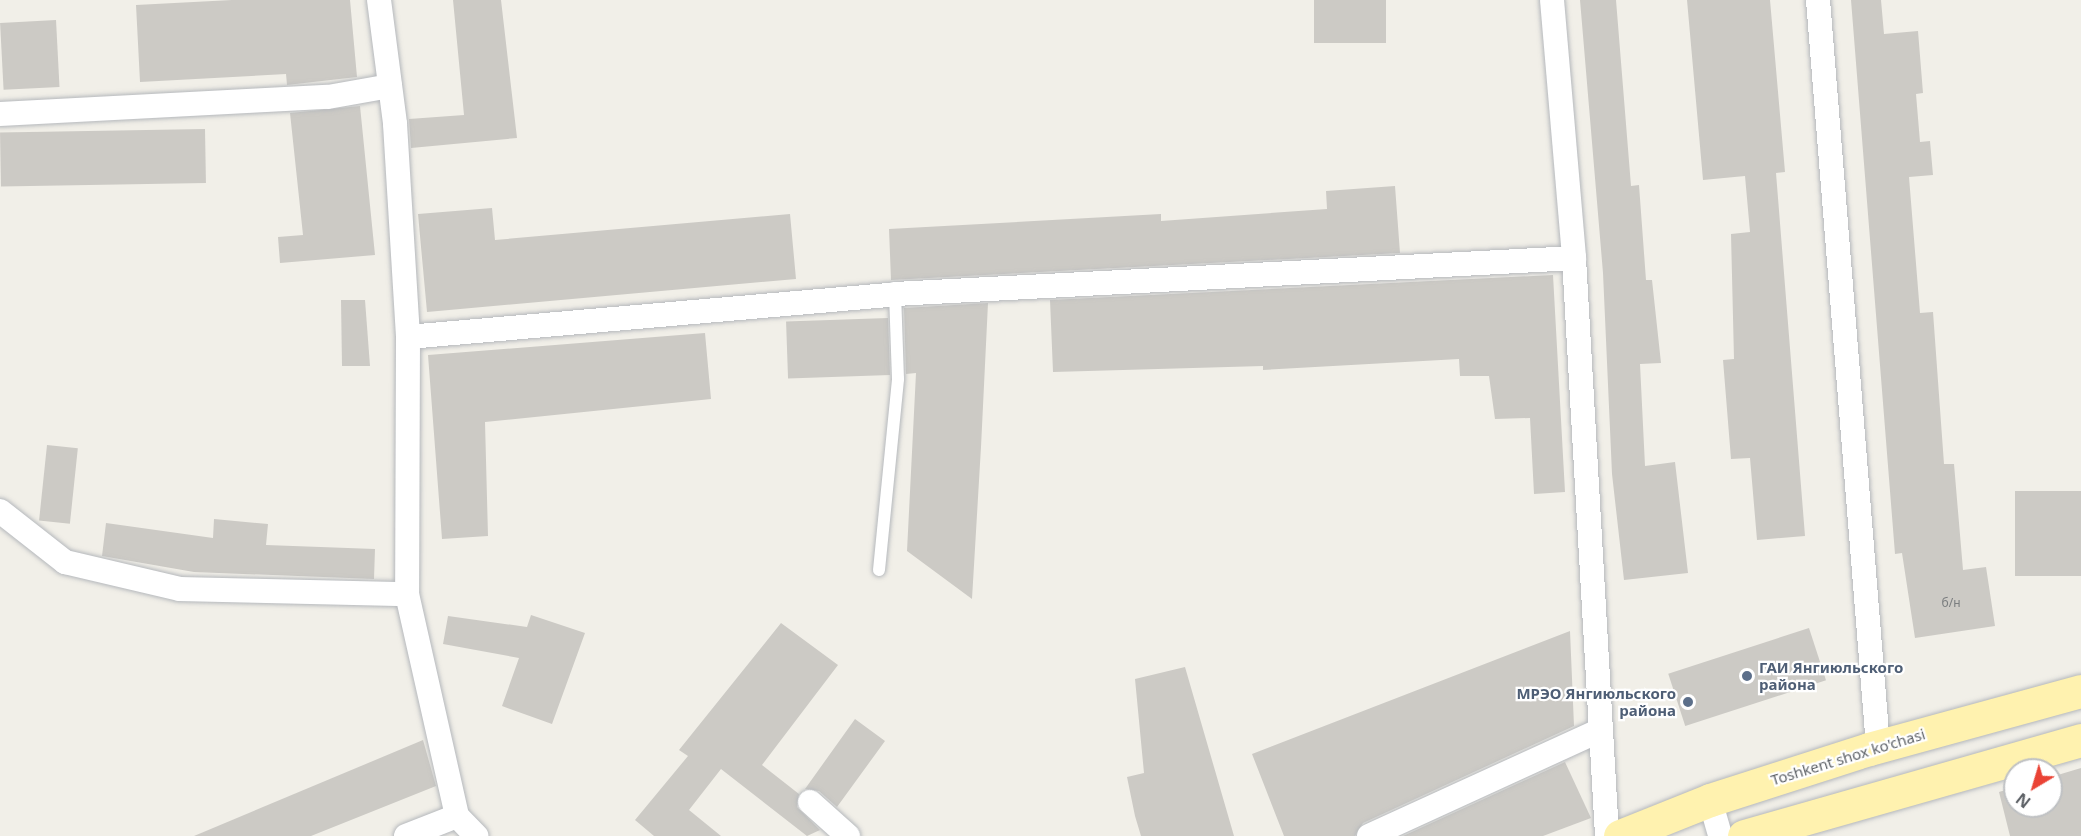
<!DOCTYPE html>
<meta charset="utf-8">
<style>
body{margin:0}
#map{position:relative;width:2081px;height:836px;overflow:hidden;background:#f1efe8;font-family:"Noto Sans",sans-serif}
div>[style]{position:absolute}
.building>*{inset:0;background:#cccac5;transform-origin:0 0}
.roads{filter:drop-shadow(0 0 2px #b5b8bc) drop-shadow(0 0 2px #b5b8bc)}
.lane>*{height:12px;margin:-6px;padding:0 6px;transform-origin:6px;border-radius:6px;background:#fff}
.street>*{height:24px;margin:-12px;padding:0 12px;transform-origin:12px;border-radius:12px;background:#fff}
.primary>*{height:33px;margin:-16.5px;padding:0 16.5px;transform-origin:16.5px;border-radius:16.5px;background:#fff2af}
.dots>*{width:16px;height:16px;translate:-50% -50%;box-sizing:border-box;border:3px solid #fff;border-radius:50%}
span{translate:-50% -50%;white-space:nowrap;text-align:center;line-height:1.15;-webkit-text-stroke:4.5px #fff;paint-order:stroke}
.number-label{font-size:12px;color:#7a7d7f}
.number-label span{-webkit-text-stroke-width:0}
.service-label{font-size:15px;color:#4e5e75;font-weight:700}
.left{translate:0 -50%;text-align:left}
.right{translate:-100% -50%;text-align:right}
.street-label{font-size:15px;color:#5f6368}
.north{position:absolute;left:2003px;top:758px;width:60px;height:60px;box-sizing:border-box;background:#fff;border:2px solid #bfc1c3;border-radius:50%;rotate:218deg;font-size:16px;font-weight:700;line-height:24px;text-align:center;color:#5f6368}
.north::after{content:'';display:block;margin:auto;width:21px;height:27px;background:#ea4335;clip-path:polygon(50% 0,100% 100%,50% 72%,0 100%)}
</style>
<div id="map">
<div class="building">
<i style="clip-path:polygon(232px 0,350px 0,357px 77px,287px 85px,286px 74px,140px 82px,136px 5px)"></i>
<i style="clip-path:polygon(453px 0,501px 0,517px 138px,411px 148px,409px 119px,464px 115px)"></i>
<i style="left:1314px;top:0;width:72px;height:43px"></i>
<i style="clip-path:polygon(1580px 0,1616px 0,1631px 186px,1639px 185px,1646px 280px,1652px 280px,1661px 363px,1640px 364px,1645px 466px,1675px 462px,1688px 573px,1624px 580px,1612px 474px,1603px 273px)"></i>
<i style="clip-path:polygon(1687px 0,1770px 0,1785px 172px,1776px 173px,1805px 536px,1757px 540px,1750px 458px,1731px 459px,1723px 360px,1734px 359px,1731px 234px,1750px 232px,1745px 176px,1703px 180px)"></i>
<i style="clip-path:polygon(1851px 0,1881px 0,1884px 34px,1918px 31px,1923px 93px,1916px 94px,1920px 142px,1930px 141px,1933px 175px,1909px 177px,1920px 313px,1933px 312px,1944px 464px,1954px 464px,1963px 570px,1986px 567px,1995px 626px,1915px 638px,1902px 553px,1895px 554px)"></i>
<i style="left:56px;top:20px;width:67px;height:56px;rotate:87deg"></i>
<i style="clip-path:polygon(360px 106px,375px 255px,280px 263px,278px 237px,303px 235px,290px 113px)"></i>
<i style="left:205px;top:129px;width:54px;height:205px;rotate:89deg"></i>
<i style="clip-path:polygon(1395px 186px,1400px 253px,891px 280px,889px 229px,1161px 214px,1161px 221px,1327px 209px,1326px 191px)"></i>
<i style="clip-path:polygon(492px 208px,495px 240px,790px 214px,796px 279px,427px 312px,418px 214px)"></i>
<i style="clip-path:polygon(1553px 275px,1565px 492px,1534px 494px,1530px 418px,1495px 419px,1489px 376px,1460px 376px,1459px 359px,1263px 370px,1263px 366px,1053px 372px,1050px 300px)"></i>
<i style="clip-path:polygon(341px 300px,365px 300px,370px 366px,342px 366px)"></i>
<i style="clip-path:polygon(988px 303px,981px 447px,972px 599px,907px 551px,916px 373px,906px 374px,904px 308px)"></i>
<i style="left:888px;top:318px;width:57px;height:102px;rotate:88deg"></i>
<i style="clip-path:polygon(705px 333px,711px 399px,485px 422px,488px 536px,442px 539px,428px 355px)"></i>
<i style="left:47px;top:445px;width:31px;height:76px;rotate:6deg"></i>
<i style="left:2081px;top:491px;width:85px;height:66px;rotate:90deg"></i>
<i style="clip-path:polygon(214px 519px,268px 524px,266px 545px,375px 549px,374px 579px,194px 572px,102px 556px,106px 523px,213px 538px)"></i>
<i style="clip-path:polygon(531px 615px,585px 633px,552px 724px,502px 706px,519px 658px,443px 644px,448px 616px,527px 627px)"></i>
<i style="clip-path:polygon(781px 623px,838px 665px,762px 765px,799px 794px,797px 807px,820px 830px,807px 836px,721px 769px,689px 810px,721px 836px,654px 836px,635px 820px,688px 756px,679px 750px)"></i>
<i style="left:1809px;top:628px;width:55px;height:148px;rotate:72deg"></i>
<i style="clip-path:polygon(1570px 631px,1574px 726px,1363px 823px,1355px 836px,1284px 836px,1252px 754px)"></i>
<i style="clip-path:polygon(1185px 667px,1234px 836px,1141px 836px,1135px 816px,1127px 777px,1144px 773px,1135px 679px)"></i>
<i style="clip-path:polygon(855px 719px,885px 741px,837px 807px,819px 791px,805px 789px)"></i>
<i style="clip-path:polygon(423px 740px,436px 786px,311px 836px,194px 836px)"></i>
<i style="clip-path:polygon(1565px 762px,1591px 818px,1543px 836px,1403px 836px)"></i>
<i style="clip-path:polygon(2081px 768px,2081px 836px,2010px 836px,1999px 792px,2015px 787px,2015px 806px,2051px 806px,2051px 777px)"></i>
</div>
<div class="roads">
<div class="lane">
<i style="left:879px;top:570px;width:192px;rotate:-84.3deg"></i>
<i style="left:898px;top:379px;width:85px;rotate:-92deg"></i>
</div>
<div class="street">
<i style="left:379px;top:0;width:125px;rotate:82.6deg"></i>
<i style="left:395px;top:124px;width:213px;rotate:86.5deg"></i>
<i style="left:408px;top:337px;width:257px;rotate:90.2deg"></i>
<i style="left:407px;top:594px;width:228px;rotate:77.3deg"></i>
<i style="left:457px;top:816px;width:28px;rotate:46deg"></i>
<i style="left:1552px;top:0;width:259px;rotate:85.1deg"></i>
<i style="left:1574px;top:258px;width:579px;rotate:86.73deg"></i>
<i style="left:1818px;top:0;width:748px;rotate:85.4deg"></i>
<i style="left:0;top:114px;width:328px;rotate:-3deg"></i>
<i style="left:328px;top:97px;width:63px;rotate:-10.1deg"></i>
<i style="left:408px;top:337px;width:489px;rotate:-5deg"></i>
<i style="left:895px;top:294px;width:680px;rotate:-3.03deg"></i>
<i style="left:0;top:511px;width:83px;rotate:38.1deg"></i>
<i style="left:65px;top:562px;width:118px;rotate:13.2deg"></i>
<i style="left:180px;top:589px;width:227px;rotate:1.3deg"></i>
<i style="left:1710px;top:800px;width:37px;rotate:74deg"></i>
<i style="left:810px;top:802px;width:51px;rotate:41.8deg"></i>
<i style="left:406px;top:836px;width:55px;rotate:-21.4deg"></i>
<i style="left:1369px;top:836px;width:255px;rotate:-24.6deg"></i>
</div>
<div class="primary">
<i style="left:1620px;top:836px;width:97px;rotate:-21.8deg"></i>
<i style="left:1710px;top:800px;width:167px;rotate:-17.8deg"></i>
<i style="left:1869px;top:749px;width:220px;rotate:-15.3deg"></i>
<i style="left:1744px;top:836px;width:350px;rotate:-15.9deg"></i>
</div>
</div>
<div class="dots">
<i style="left:1747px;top:676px;background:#5c6f8a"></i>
<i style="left:1688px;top:702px;background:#5c6f8a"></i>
</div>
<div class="number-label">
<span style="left:1951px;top:603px">б/н</span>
</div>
<div class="service-label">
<span class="left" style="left:1759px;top:676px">ГАИ Янгиюльского<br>района</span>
<span class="right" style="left:1676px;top:702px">МРЭО Янгиюльского<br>района</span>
</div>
<div class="street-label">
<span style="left:1848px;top:757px;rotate:-17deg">Toshkent shox ko'chasi</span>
</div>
<div class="north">N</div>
</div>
